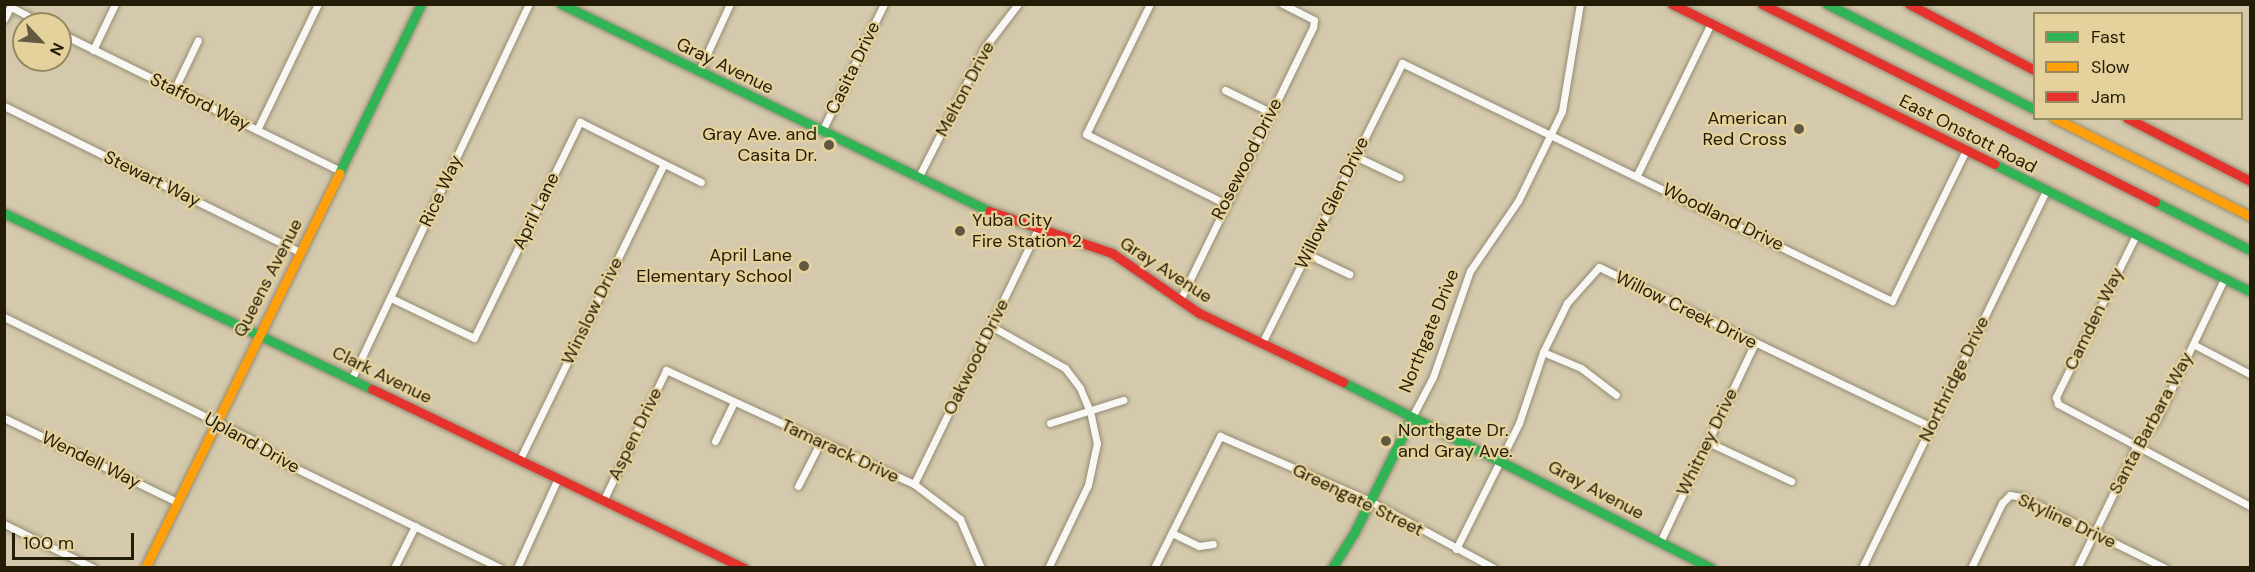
<!DOCTYPE html>
<style>
body{margin:0}
#map{position:relative;width:2255px;height:572px;overflow:hidden;background:#d4c9ac;font-family:"DM Sans",sans-serif}
div>[style]{position:absolute}
.roads{filter:drop-shadow(0 0 2px #938b74) drop-shadow(0 0 2px #938b74)}
.street>*{height:7px;margin:-3.5px;padding:0 3.5px;transform-origin:3.5px;border-radius:3.5px;background:#f9f7f3}
.fast>*{height:9px;margin:-4.5px;padding:0 4.5px;transform-origin:4.5px;border-radius:4.5px;background:#30b455}
.slow>*{height:9px;margin:-4.5px;padding:0 4.5px;transform-origin:4.5px;border-radius:4.5px;background:#ff9f0a}
.jam>*{height:9px;margin:-4.5px;padding:0 4.5px;transform-origin:4.5px;border-radius:4.5px;background:#e5322d}
.dots>*{width:16px;height:16px;translate:-50% -50%;box-sizing:border-box;border:3px solid #e4d19c;border-radius:50%}
span{translate:-50% -50%;white-space:nowrap;text-align:center;line-height:1.15;-webkit-text-stroke:4.5px #e4d19c;paint-order:stroke}
.street-label{font-size:18px;color:#231c07}
.poi-label{font-size:18px;color:#231c07}
.right{translate:-100% -50%;text-align:right}
.left{translate:0 -50%;text-align:left}
.frame{position:absolute;inset:0;border:6px solid #231c07;pointer-events:none}
.legend{position:absolute;left:2033px;top:12px;width:210px;height:108px;box-sizing:border-box;background:#e4d19c;border:2px solid #978960;margin:0;padding:8px 10px;list-style:none;font-size:18px;color:#231c07}
.legend li{display:flex;align-items:center;gap:12px;height:30px}
.legend b{width:30px;border:2px solid #978960}
.north{position:absolute;left:12px;top:12px;width:60px;height:60px;box-sizing:border-box;background:#e4d19c;border:2px solid #978960;border-radius:50%;rotate:116deg;font-size:16px;font-weight:700;line-height:24px;text-align:center;color:#231c07}
.north::after{content:'';display:block;margin:auto;width:21px;height:27px;background:#615941;clip-path:polygon(50% 0,100% 100%,50% 72%,0 100%)}
.scale{position:absolute;left:12px;top:533px;width:122px;height:27px;box-sizing:border-box;border:3px solid #231c07;border-top:0;padding-left:8px;font-size:18px;line-height:21px;white-space:nowrap;color:#231c07;-webkit-text-stroke:4px #e4d19c;paint-order:stroke}
</style>
<div id="map">
<div class="roads">
<div class="street">
<i style="left:1150px;top:4px;width:145px;rotate:116.2deg"></i>
<i style="left:1086px;top:134px;width:154px;rotate:26.6deg"></i>
<i style="left:11px;top:7px;width:36px;rotate:28deg"></i>
<i style="left:4px;top:19px;width:17px;rotate:-62deg"></i>
<i style="left:60px;top:33px;width:312px;rotate:26.2deg"></i>
<i style="left:93px;top:50px;width:51px;rotate:-64.4deg"></i>
<i style="left:699px;top:71px;width:74px;rotate:-65.2deg"></i>
<i style="left:174px;top:90px;width:55px;rotate:-64.4deg"></i>
<i style="left:1225px;top:90px;width:50px;rotate:26.1deg"></i>
<i style="left:4px;top:106px;width:330px;rotate:26.3deg"></i>
<i style="left:257px;top:130px;width:140px;rotate:-64.2deg"></i>
<i style="left:822px;top:131px;width:141px;rotate:-64deg"></i>
<i style="left:1355px;top:156px;width:49px;rotate:25.5deg"></i>
<i style="left:1637px;top:175px;width:169px;rotate:-64deg"></i>
<i style="left:918px;top:178px;width:147px;rotate:-62.9deg"></i>
<i style="left:985px;top:47px;width:54px;rotate:-52.5deg"></i>
<i style="left:2136px;top:235px;width:181px;rotate:116.3deg"></i>
<i style="left:2056px;top:397px;width:7px;rotate:74deg"></i>
<i style="left:2058px;top:404px;width:217px;rotate:28deg"></i>
<i style="left:1307px;top:254px;width:47px;rotate:25.5deg"></i>
<i style="left:391px;top:298px;width:92px;rotate:25.7deg"></i>
<i style="left:474px;top:338px;width:241px;rotate:-63.9deg"></i>
<i style="left:580px;top:122px;width:135px;rotate:26.4deg"></i>
<i style="left:1180px;top:300px;width:304px;rotate:-64deg"></i>
<i style="left:1313px;top:27px;width:7px;rotate:-82deg"></i>
<i style="left:1314px;top:20px;width:36px;rotate:-153deg"></i>
<i style="left:4px;top:317px;width:284px;rotate:26.3deg"></i>
<i style="left:259px;top:443px;width:31px;rotate:38deg"></i>
<i style="left:283px;top:462px;width:242px;rotate:26deg"></i>
<i style="left:991px;top:326px;width:85px;rotate:29.6deg"></i>
<i style="left:1065px;top:368px;width:25px;rotate:53deg"></i>
<i style="left:1080px;top:388px;width:25px;rotate:67deg"></i>
<i style="left:1090px;top:411px;width:33px;rotate:78deg"></i>
<i style="left:1097px;top:443px;width:43px;rotate:102.1deg"></i>
<i style="left:1088px;top:485px;width:92px;rotate:115.7deg"></i>
<i style="left:1262px;top:343px;width:313px;rotate:-63.4deg"></i>
<i style="left:1402px;top:63px;width:545px;rotate:25.91deg"></i>
<i style="left:1892px;top:301px;width:166px;rotate:-63.9deg"></i>
<i style="left:2193px;top:344px;width:64px;rotate:27.8deg"></i>
<i style="left:1543px;top:352px;width:41px;rotate:22.8deg"></i>
<i style="left:1581px;top:368px;width:44px;rotate:37.6deg"></i>
<i style="left:352px;top:378px;width:414px;rotate:-64.7deg"></i>
<i style="left:1412px;top:417px;width:45px;rotate:-62.3deg"></i>
<i style="left:1433px;top:377px;width:112px;rotate:-70.8deg"></i>
<i style="left:1470px;top:271px;width:85px;rotate:-55.6deg"></i>
<i style="left:1518px;top:201px;width:100px;rotate:-63.9deg"></i>
<i style="left:1562px;top:111px;width:109px;rotate:-80.5deg"></i>
<i style="left:4px;top:418px;width:192px;rotate:25.9deg"></i>
<i style="left:1050px;top:423px;width:77px;rotate:-17.5deg"></i>
<i style="left:715px;top:441px;width:43px;rotate:-64deg"></i>
<i style="left:1708px;top:442px;width:92px;rotate:25.2deg"></i>
<i style="left:520px;top:459px;width:328px;rotate:-64deg"></i>
<i style="left:914px;top:484px;width:281px;rotate:-64.1deg"></i>
<i style="left:798px;top:486px;width:48px;rotate:-62.9deg"></i>
<i style="left:604px;top:499px;width:143px;rotate:-64.3deg"></i>
<i style="left:666px;top:370px;width:273px;rotate:24.7deg"></i>
<i style="left:914px;top:484px;width:58px;rotate:37.3deg"></i>
<i style="left:960px;top:519px;width:53px;rotate:66.8deg"></i>
<i style="left:4px;top:524px;width:100px;rotate:26.1deg"></i>
<i style="left:1172px;top:533px;width:30px;rotate:26deg"></i>
<i style="left:1199px;top:546px;width:14px;rotate:-8deg"></i>
<i style="left:1660px;top:542px;width:221px;rotate:-64.5deg"></i>
<i style="left:1456px;top:549px;width:141px;rotate:-63.4deg"></i>
<i style="left:1519px;top:423px;width:75px;rotate:-71.3deg"></i>
<i style="left:1543px;top:352px;width:55px;rotate:-63.9deg"></i>
<i style="left:1567px;top:303px;width:48px;rotate:-48.4deg"></i>
<i style="left:1599px;top:267px;width:369px;rotate:25.7deg"></i>
<i style="left:394px;top:568px;width:47px;rotate:-63.4deg"></i>
<i style="left:517px;top:568px;width:99px;rotate:-65.5deg"></i>
<i style="left:1154px;top:568px;width:148px;rotate:-63.4deg"></i>
<i style="left:1220px;top:436px;width:163px;rotate:23.4deg"></i>
<i style="left:1370px;top:501px;width:141px;rotate:28.4deg"></i>
<i style="left:1862px;top:568px;width:420px;rotate:-64deg"></i>
<i style="left:1971px;top:568px;width:72px;rotate:-64.5deg"></i>
<i style="left:2002px;top:503px;width:11px;rotate:-45deg"></i>
<i style="left:2010px;top:495px;width:12px;rotate:9deg"></i>
<i style="left:2022px;top:497px;width:160px;rotate:26.4deg"></i>
<i style="left:2077px;top:568px;width:137px;rotate:-64deg"></i>
<i style="left:2137px;top:445px;width:31px;rotate:-52deg"></i>
<i style="left:2156px;top:421px;width:157px;rotate:-64.4deg"></i>
</div>
<div class="fast">
<i style="left:561px;top:4px;width:475px;rotate:25.8deg"></i>
<i style="left:1827px;top:4px;width:232px;rotate:26.9deg"></i>
<i style="left:1994px;top:164px;width:286px;rotate:26.4deg"></i>
<i style="left:339px;top:173px;width:188px;rotate:-64.1deg"></i>
<i style="left:2155px;top:202px;width:106px;rotate:26.8deg"></i>
<i style="left:4px;top:213px;width:408px;rotate:25.6deg"></i>
<i style="left:1343px;top:382px;width:413px;rotate:26.8deg"></i>
<i style="left:1332px;top:568px;width:39px;rotate:-58deg"></i>
<i style="left:1353px;top:535px;width:132px;rotate:-63.4deg"></i>
</div>
<div class="slow">
<i style="left:2054px;top:118px;width:219px;rotate:26.6deg"></i>
<i style="left:145px;top:568px;width:440px;rotate:-63.8deg"></i>
</div>
<div class="jam">
<i style="left:1672px;top:4px;width:360px;rotate:26.4deg"></i>
<i style="left:1762px;top:4px;width:440px;rotate:26.7deg"></i>
<i style="left:1909px;top:4px;width:141px;rotate:27.8deg"></i>
<i style="left:2127px;top:118px;width:138px;rotate:27.1deg"></i>
<i style="left:989px;top:211px;width:130px;rotate:18.9deg"></i>
<i style="left:1112px;top:253px;width:106px;rotate:34.6deg"></i>
<i style="left:1199px;top:313px;width:160px;rotate:25.6deg"></i>
<i style="left:372px;top:389px;width:413px;rotate:25.7deg"></i>
</div>
</div>
<div class="dots">
<i style="left:1799px;top:129px;background:#615941"></i>
<i style="left:829px;top:145px;background:#615941"></i>
<i style="left:960px;top:231px;background:#615941"></i>
<i style="left:804px;top:266px;background:#615941"></i>
<i style="left:1386px;top:441px;background:#615941"></i>
</div>
<div class="street-label">
<span style="left:725px;top:66px;rotate:26deg">Gray Avenue</span>
<span style="left:853px;top:68px;rotate:-64deg">Casita Drive</span>
<span style="left:965px;top:89px;rotate:-62deg">Melton Drive</span>
<span style="left:200px;top:102px;rotate:26deg">Stafford Way</span>
<span style="left:1968px;top:134px;rotate:27deg">East Onstott Road</span>
<span style="left:1247px;top:159px;rotate:-63deg">Rosewood Drive</span>
<span style="left:152px;top:179px;rotate:26deg">Stewart Way</span>
<span style="left:441px;top:191px;rotate:-65deg">Rice Way</span>
<span style="left:1332px;top:203px;rotate:-64deg">Willow Glen Drive</span>
<span style="left:536px;top:211px;rotate:-64deg">April Lane</span>
<span style="left:1723px;top:217px;rotate:26deg">Woodland Drive</span>
<span style="left:1166px;top:270px;rotate:33deg">Gray Avenue</span>
<span style="left:268px;top:278px;rotate:-63deg">Queens Avenue</span>
<span style="left:1686px;top:310px;rotate:26deg">Willow Creek Drive</span>
<span style="left:592px;top:311px;rotate:-64deg">Winslow Drive</span>
<span style="left:2094px;top:319px;rotate:-64deg">Camden Way</span>
<span style="left:1429px;top:331px;rotate:-68deg">Northgate Drive</span>
<span style="left:976px;top:357px;rotate:-64deg">Oakwood Drive</span>
<span style="left:382px;top:375px;rotate:26deg">Clark Avenue</span>
<span style="left:1954px;top:379px;rotate:-64deg">Northridge Drive</span>
<span style="left:2151px;top:423px;rotate:-62deg">Santa Barbara Way</span>
<span style="left:635px;top:434px;rotate:-64deg">Aspen Drive</span>
<span style="left:1707px;top:442px;rotate:-64deg">Whitney Drive</span>
<span style="left:252px;top:443px;rotate:29deg">Upland Drive</span>
<span style="left:840px;top:451px;rotate:25deg">Tamarack Drive</span>
<span style="left:91px;top:460px;rotate:26deg">Wendell Way</span>
<span style="left:1596px;top:490px;rotate:28deg">Gray Avenue</span>
<span style="left:1358px;top:500px;rotate:26deg">Greengate Street</span>
<span style="left:2067px;top:521px;rotate:25deg">Skyline Drive</span>
</div>
<div class="poi-label">
<span class="right" style="left:1787px;top:129px">American<br>Red Cross</span>
<span class="right" style="left:817px;top:145px">Gray Ave. and<br>Casita Dr.</span>
<span class="left" style="left:972px;top:231px">Yuba City<br>Fire Station 2</span>
<span class="right" style="left:792px;top:266px">April Lane<br>Elementary School</span>
<span class="left" style="left:1398px;top:441px">Northgate Dr.<br>and Gray Ave.</span>
</div>
<div class="frame"></div>
<ul class="legend">
<li><b style="height:8px;background:#30b455"></b>Fast</li>
<li><b style="height:8px;background:#ff9f0a"></b>Slow</li>
<li><b style="height:8px;background:#e5322d"></b>Jam</li>
</ul>
<div class="north">N</div>
<div class="scale">100 m</div>
</div>
